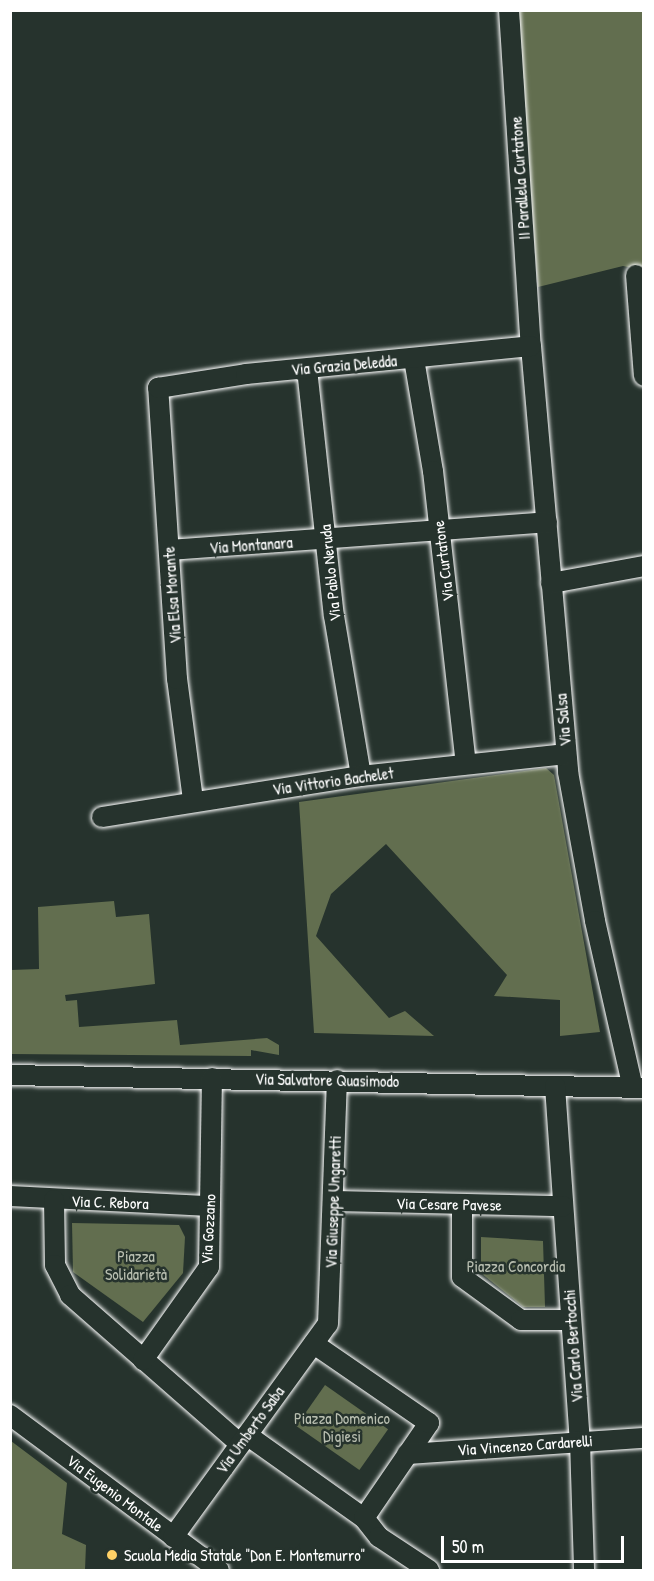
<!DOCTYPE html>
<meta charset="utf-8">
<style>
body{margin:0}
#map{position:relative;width:654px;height:1581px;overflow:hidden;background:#26332d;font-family:"Patrick Hand",sans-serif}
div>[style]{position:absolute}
.green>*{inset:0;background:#626e4f;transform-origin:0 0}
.roads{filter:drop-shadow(0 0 2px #fff) drop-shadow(0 0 2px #fff)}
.street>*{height:20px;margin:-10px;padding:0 10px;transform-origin:10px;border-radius:10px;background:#26332d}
.dots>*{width:16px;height:16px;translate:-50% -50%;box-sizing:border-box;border:3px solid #26332d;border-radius:50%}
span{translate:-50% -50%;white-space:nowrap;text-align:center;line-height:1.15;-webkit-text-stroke:5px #26332d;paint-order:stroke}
.street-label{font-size:16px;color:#fff}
.park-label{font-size:16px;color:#b8beb0}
.poi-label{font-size:16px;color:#fff}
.left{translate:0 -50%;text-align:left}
.frame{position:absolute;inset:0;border:12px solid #fff;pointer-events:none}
.scale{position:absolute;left:441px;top:1536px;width:183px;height:27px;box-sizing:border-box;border:3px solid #fff;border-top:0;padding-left:8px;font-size:18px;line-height:21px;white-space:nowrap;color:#fff;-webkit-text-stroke:4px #26332d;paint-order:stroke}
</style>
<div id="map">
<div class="green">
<i style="clip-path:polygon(515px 11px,643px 11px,643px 270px,623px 266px,538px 287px)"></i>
<i style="clip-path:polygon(546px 768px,554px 775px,600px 1032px,560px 1036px,560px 1000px,494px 996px,507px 975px,386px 844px,331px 894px,316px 936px,389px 1018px,405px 1011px,434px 1036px,314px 1033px,299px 802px)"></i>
<i style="clip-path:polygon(114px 901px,116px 917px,149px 914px,155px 984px,65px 995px,66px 1001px,77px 1000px,79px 1027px,177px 1020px,180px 1045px,267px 1038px,279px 1045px,279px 1055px,251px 1050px,251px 1056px,11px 1054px,11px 970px,39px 969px,38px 907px)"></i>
<i style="clip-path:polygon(72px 1223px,179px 1225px,185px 1237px,183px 1273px,143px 1322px,73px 1272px)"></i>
<i style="clip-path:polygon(481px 1237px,543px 1241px,545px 1307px,523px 1307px,481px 1273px)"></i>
<i style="left:325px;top:1385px;width:77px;height:50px;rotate:35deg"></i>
<i style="clip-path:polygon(11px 1441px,67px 1483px,62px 1534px,86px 1545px,85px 1570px,11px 1570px)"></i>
</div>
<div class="roads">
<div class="street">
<i style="left:509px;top:10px;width:337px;rotate:86.3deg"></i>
<i style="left:531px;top:346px;width:428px;rotate:85deg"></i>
<i style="left:568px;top:772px;width:151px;rotate:79.7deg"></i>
<i style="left:595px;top:921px;width:171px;rotate:77.2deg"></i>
<i style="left:636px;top:275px;width:101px;rotate:85.5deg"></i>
<i style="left:414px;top:359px;width:114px;rotate:80.4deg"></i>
<i style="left:433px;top:471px;width:295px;rotate:83.6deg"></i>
<i style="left:307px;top:369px;width:248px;rotate:83.8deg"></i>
<i style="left:334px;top:616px;width:162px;rotate:80.4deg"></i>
<i style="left:169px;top:550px;width:379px;rotate:-4.2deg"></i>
<i style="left:551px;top:583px;width:95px;rotate:-10.4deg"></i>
<i style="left:193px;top:800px;width:122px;rotate:-97.5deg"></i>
<i style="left:177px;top:679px;width:292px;rotate:-93.7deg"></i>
<i style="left:158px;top:388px;width:89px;rotate:-9deg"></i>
<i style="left:246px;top:374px;width:286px;rotate:-5.6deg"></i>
<i style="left:102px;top:817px;width:262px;rotate:-9deg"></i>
<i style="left:361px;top:776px;width:206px;rotate:-6.1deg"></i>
<i style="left:10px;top:1075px;width:634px;rotate:1.17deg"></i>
<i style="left:555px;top:1086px;width:356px;rotate:86deg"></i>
<i style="left:580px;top:1441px;width:129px;rotate:88.2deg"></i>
<i style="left:10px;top:1196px;width:200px;rotate:2.9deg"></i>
<i style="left:54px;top:1200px;width:65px;rotate:89.1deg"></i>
<i style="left:55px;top:1265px;width:34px;rotate:63deg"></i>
<i style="left:70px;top:1295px;width:226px;rotate:41.2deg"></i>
<i style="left:335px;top:1201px;width:228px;rotate:1.3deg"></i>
<i style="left:462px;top:1204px;width:73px;rotate:90deg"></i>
<i style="left:462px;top:1277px;width:73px;rotate:36.1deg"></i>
<i style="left:521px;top:1320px;width:50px"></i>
<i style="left:143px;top:1360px;width:114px;rotate:-54.6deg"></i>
<i style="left:209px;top:1267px;width:189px;rotate:-89.1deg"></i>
<i style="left:10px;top:1415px;width:260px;rotate:36.6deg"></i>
<i style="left:247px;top:1435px;width:143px;rotate:35.4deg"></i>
<i style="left:364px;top:1518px;width:115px;rotate:-55.6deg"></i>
<i style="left:429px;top:1423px;width:140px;rotate:-145.5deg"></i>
<i style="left:407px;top:1454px;width:238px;rotate:-3.9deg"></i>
<i style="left:364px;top:1518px;width:24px;rotate:52deg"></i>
<i style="left:379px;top:1537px;width:60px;rotate:33.4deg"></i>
<i style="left:173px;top:1537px;width:263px;rotate:-54deg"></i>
<i style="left:328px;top:1324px;width:244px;rotate:-87.9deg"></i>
</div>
</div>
<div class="dots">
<i style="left:112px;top:1555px;background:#ffd166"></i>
</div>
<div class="street-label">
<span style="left:520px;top:178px;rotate:-94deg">II Parallela Curtatone</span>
<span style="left:344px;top:365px;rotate:-5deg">Via Grazia Deledda</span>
<span style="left:251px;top:545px;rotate:-4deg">Via Montanara</span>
<span style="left:443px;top:561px;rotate:-97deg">Via Curtatone</span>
<span style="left:330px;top:573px;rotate:-96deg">Via Pablo Neruda</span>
<span style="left:172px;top:595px;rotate:-94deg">Via Elsa Morante</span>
<span style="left:563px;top:720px;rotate:-95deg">Via Salsa</span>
<span style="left:333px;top:781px;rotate:-8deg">Via Vittorio Bachelet</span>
<span style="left:327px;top:1080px;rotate:1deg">Via Salvatore Quasimodo</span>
<span style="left:110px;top:1202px;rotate:2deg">Via C. Rebora</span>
<span style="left:333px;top:1202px;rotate:-88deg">Via Giuseppe Ungaretti</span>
<span style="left:449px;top:1204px;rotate:1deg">Via Cesare Pavese</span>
<span style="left:208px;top:1229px;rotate:-87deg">Via Gozzano</span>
<span style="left:573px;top:1346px;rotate:-94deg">Via Carlo Bertocchi</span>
<span style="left:250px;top:1430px;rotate:-54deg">Via Umberto Saba</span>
<span style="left:525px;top:1445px;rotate:-4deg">Via Vincenzo Cardarelli</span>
<span style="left:115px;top:1493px;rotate:37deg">Via Eugenio Montale</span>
</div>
<div class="park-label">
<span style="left:136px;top:1265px">Piazza<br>Solidarietà</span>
<span style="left:516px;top:1266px">Piazza Concordia</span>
<span style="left:342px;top:1427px">Piazza Domenico<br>Digiesi</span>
</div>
<div class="poi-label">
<span class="left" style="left:124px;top:1555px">Scuola Media Statale "Don E. Montemurro"</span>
</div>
<div class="frame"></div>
<div class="scale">50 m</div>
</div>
